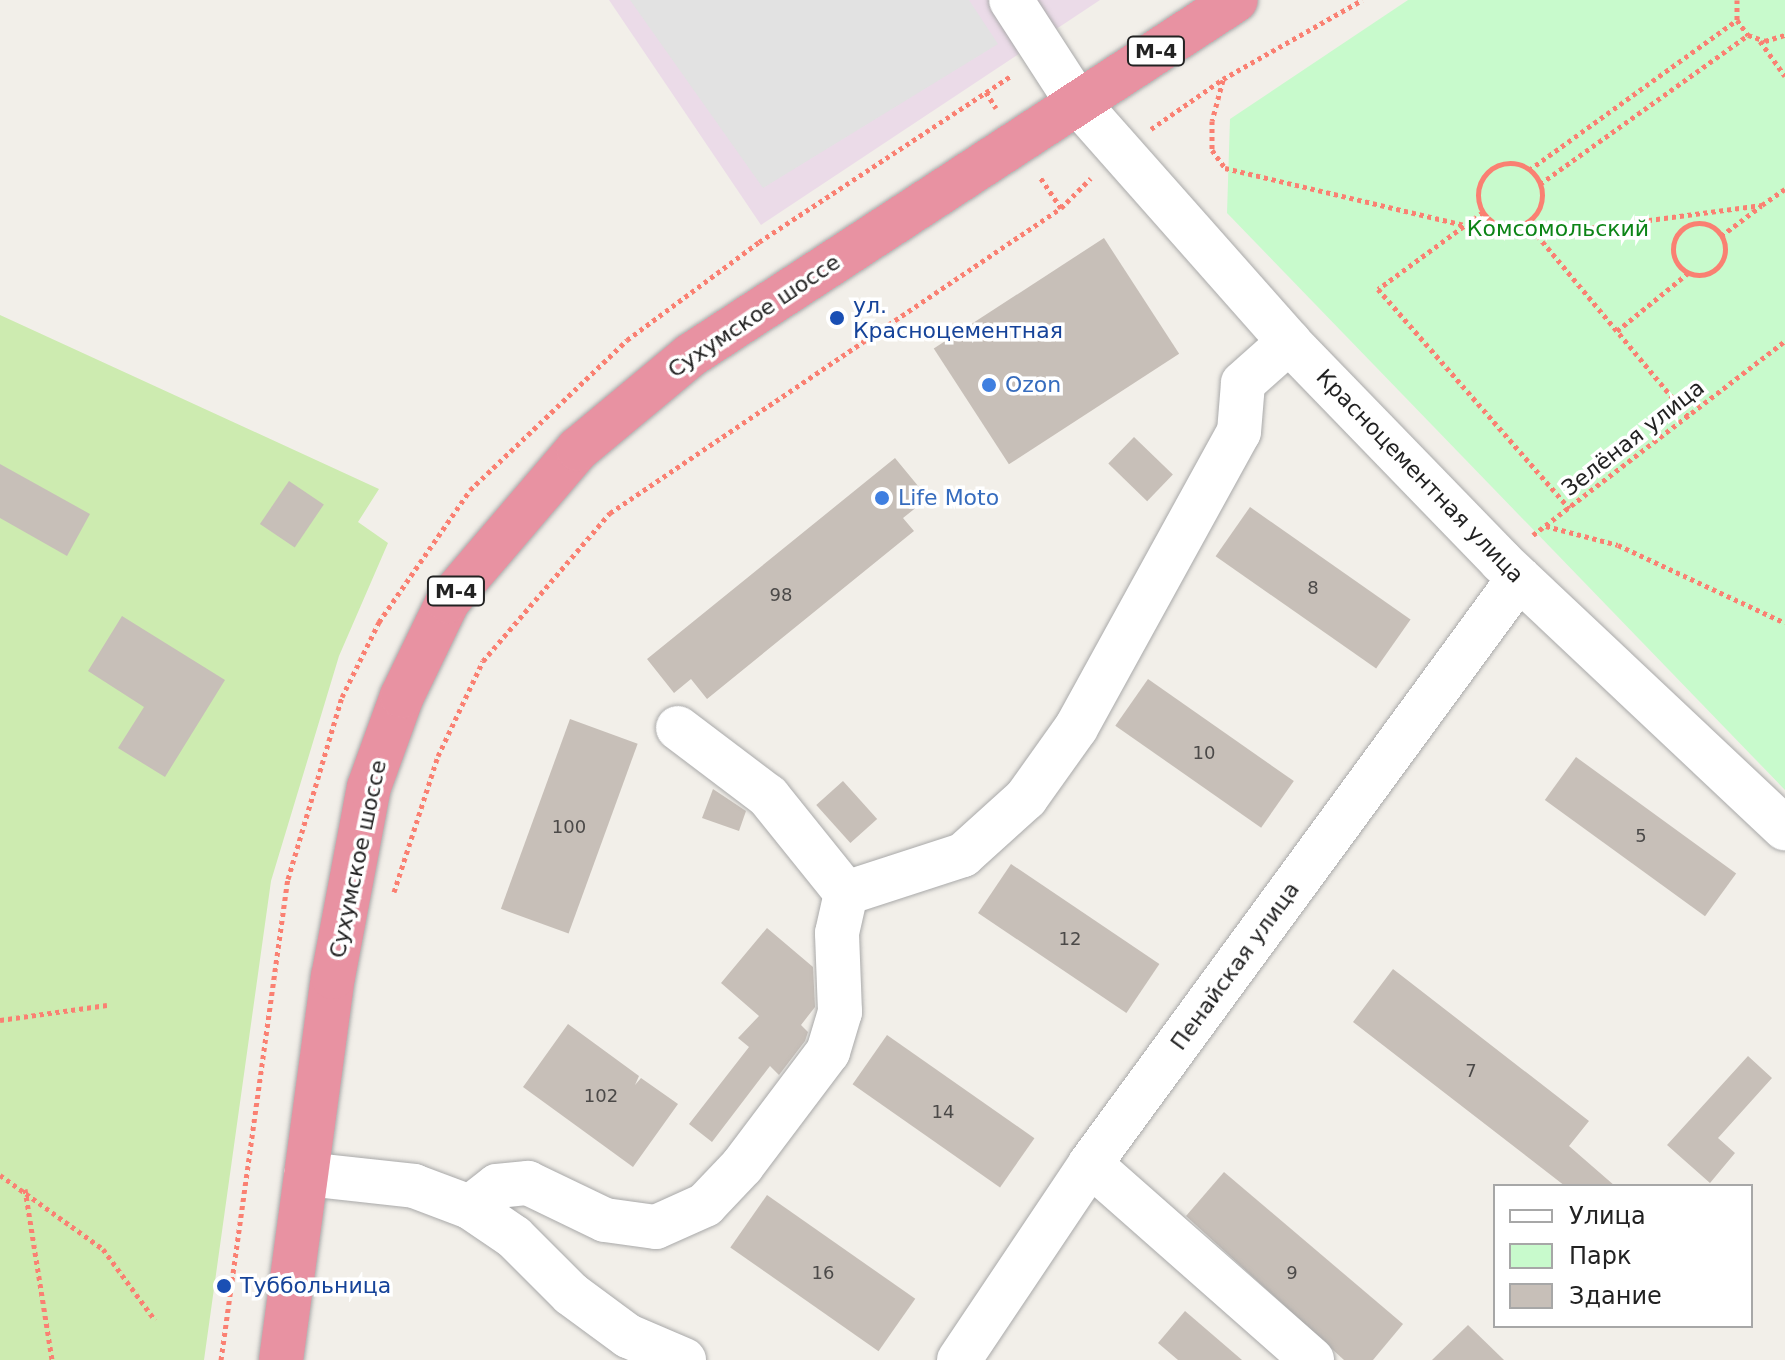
<!DOCTYPE html>
<meta charset="utf-8">
<style>
body{margin:0}
#map{position:relative;width:1785px;height:1360px;overflow:hidden;background:#f2efe9;font-family:"DejaVu Sans",sans-serif}
div>[style]{position:absolute}
.industrial>*{inset:0;background:#ebdbe8}
.grass>*{inset:0;background:#cdebb0}
.park>*{inset:0;background:#c8facc}
.parking>*{inset:0;background:#e2e2e2}
.building>*{inset:0;background:#c7bfb8;transform-origin:0 0}
.path>*{height:5px;margin-top:-2.5px;transform-origin:0;background:repeating-linear-gradient(90deg,#fa8072 0 4px,transparent 0 8px)}
.path>.ring{margin:-2.5px;padding:0;box-sizing:content-box;background:none;border:5px solid #fa8072;border-radius:50%}
.roads{filter:drop-shadow(0 0 2px #a9a9a9) drop-shadow(0 0 2px #a9a9a9)}
.minor>*{height:44px;margin:-22px;padding:0 22px;transform-origin:22px;border-radius:22px;background:#fff}
.highway>*{height:44px;margin:-22px;padding:0 22px;transform-origin:22px;border-radius:22px;background:#e892a2}
.dots>*{width:22px;height:22px;translate:-50% -50%;box-sizing:border-box;border:4px solid #fff;border-radius:50%}
span{translate:-50% -50%;white-space:nowrap;text-align:center;line-height:1.15;-webkit-text-stroke:7px #fff;paint-order:stroke}
.number-label{font-size:18px;color:#4b4948}
.number-label span{-webkit-text-stroke-width:0}
.shield-label span{padding:2px 6px;background:#fff;border:2px solid;border-radius:6px;-webkit-text-stroke-width:0}
.shield-label{font-size:20px;color:#222;font-weight:700}
.park-label{font-size:22px;color:#0c8416}
.transit-label{font-size:22px;color:#164399}
.left{translate:0 -50%;text-align:left}
.street-label{font-size:22px;color:#222}
.shop-label{font-size:22px;color:#366cbe}
.legend{position:absolute;left:1493px;top:1184px;width:260px;height:144px;box-sizing:border-box;background:#fff;border:2px solid #a7a7a7;margin:0;padding:10px 14px;list-style:none;font-size:24px;color:#222}
.legend li{display:flex;align-items:center;gap:16px;height:40px}
.legend b{width:40px;border:2px solid #a7a7a7}
</style>
<div id="map">
<div class="industrial">
<i style="clip-path:polygon(609px 0,1100px 0,761px 225px)"></i>
</div>
<div class="grass">
<i style="clip-path:polygon(0 315px,379px 489px,358px 522px,388px 543px,339px 656px,271px 881px,204px 1360px,0 1360px)"></i>
</div>
<div class="park">
<i style="clip-path:polygon(1408px 0,1785px 0,1785px 790px,1227px 213px,1230px 119px)"></i>
</div>
<div class="parking">
<i style="clip-path:polygon(630px 0,969px 0,998px 44px,763px 188px)"></i>
</div>
<div class="building">
<i style="left:1104px;top:238px;width:138px;height:203px;rotate:57deg"></i>
<i style="left:1134px;top:437px;width:54px;height:37px;rotate:44deg"></i>
<i style="clip-path:polygon(895px 458px,928px 498px,903px 518px,914px 531px,707px 699px,691px 679px,674px 693px,647px 659px)"></i>
<i style="clip-path:polygon(0 464px,90px 514px,67px 556px,0 518px)"></i>
<i style="left:289px;top:481px;width:42px;height:52px;rotate:34deg"></i>
<i style="left:1250px;top:507px;width:196px;height:60px;rotate:35deg"></i>
<i style="clip-path:polygon(122px 616px,225px 680px,165px 777px,118px 748px,144px 707px,88px 671px)"></i>
<i style="left:1148px;top:679px;width:178px;height:57px;rotate:35deg"></i>
<i style="left:570px;top:719px;width:72px;height:202px;rotate:20deg"></i>
<i style="left:1576px;top:757px;width:198px;height:53px;rotate:36deg"></i>
<i style="left:843px;top:781px;width:51px;height:36px;rotate:48deg"></i>
<i style="clip-path:polygon(713px 789px,746px 811px,739px 831px,702px 818px)"></i>
<i style="left:1011px;top:864px;width:179px;height:59px;rotate:34deg"></i>
<i style="clip-path:polygon(767px 928px,813px 967px,815px 1007px,801px 1025px,808px 1032px,805px 1041px,779px 1075px,770px 1066px,712px 1142px,689px 1124px,749px 1047px,738px 1038px,759px 1016px,721px 983px)"></i>
<i style="clip-path:polygon(1393px 969px,1589px 1121px,1569px 1146px,1615px 1186px,1565px 1186px,1353px 1022px)"></i>
<i style="clip-path:polygon(568px 1024px,639px 1076px,635px 1085px,641px 1078px,678px 1104px,633px 1167px,523px 1087px)"></i>
<i style="left:887px;top:1035px;width:180px;height:60px;rotate:35deg"></i>
<i style="clip-path:polygon(1748px 1056px,1772px 1078px,1718px 1138px,1735px 1153px,1710px 1183px,1667px 1145px)"></i>
<i style="clip-path:polygon(1224px 1172px,1403px 1324px,1373px 1360px,1344px 1360px,1186px 1216px)"></i>
<i style="left:767px;top:1195px;width:181px;height:64px;rotate:35deg"></i>
<i style="clip-path:polygon(1185px 1311px,1242px 1360px,1178px 1360px,1158px 1343px)"></i>
<i style="clip-path:polygon(1468px 1325px,1504px 1360px,1432px 1360px)"></i>
</div>
<div class="path">
<i style="left:1737px;top:0;width:20px;rotate:90deg"></i>
<i style="left:1737px;top:20px;width:19px;rotate:54deg"></i>
<i style="left:1748px;top:35px;width:18px;rotate:19deg"></i>
<i style="left:1765px;top:41px;width:21px;rotate:-17deg"></i>
<i style="left:1760px;top:41px;width:43px;rotate:54.5deg"></i>
<i style="left:1223px;top:80px;width:42px;rotate:105deg"></i>
<i style="left:1212px;top:121px;width:29px;rotate:90deg"></i>
<i style="left:1212px;top:150px;width:22px;rotate:54deg"></i>
<i style="left:1225px;top:168px;width:247px;rotate:13.4deg"></i>
<i style="left:986px;top:92px;width:19px;rotate:58deg"></i>
<i style="left:1151px;top:129px;width:88px;rotate:-34.8deg"></i>
<i style="left:1223px;top:79px;width:160px;rotate:-29.6deg"></i>
<i class="ring" style="left:1478px;top:163px;width:59px;height:59px"></i>
<i style="left:1529px;top:170px;width:256px;rotate:-35.8deg"></i>
<i style="left:1540px;top:184px;width:256px;rotate:-35.6deg"></i>
<i style="left:1061px;top:208px;width:42px;rotate:-45deg"></i>
<i style="left:1483px;top:212px;width:130px;rotate:143.7deg"></i>
<i style="left:1378px;top:289px;width:291px;rotate:48.9deg"></i>
<i style="left:1527px;top:223px;width:251px;rotate:50.2deg"></i>
<i class="ring" style="left:1673px;top:223px;width:47px;height:47px"></i>
<i style="left:1537px;top:235px;width:227px;rotate:-7.6deg"></i>
<i style="left:1762px;top:205px;width:28px;rotate:-35deg"></i>
<i style="left:1721px;top:236px;width:50px;rotate:-36.9deg"></i>
<i style="left:1617px;top:331px;width:92px;rotate:-39.2deg"></i>
<i style="left:1546px;top:526px;width:74px;rotate:14.8deg"></i>
<i style="left:1618px;top:545px;width:184px;rotate:25deg"></i>
<i style="left:1533px;top:535px;width:318px;rotate:-37.6deg"></i>
<i style="left:394px;top:892px;width:143px;rotate:-72.1deg"></i>
<i style="left:438px;top:756px;width:105px;rotate:-64.7deg"></i>
<i style="left:483px;top:661px;width:195px;rotate:-49.4deg"></i>
<i style="left:610px;top:513px;width:544px;rotate:-34.07deg"></i>
<i style="left:1061px;top:208px;width:37px;rotate:-124deg"></i>
<i style="left:0;top:1020px;width:108px;rotate:-8deg"></i>
<i style="left:0;top:1175px;width:127px;rotate:35.7deg"></i>
<i style="left:103px;top:1249px;width:88px;rotate:53.8deg"></i>
<i style="left:25px;top:1189px;width:173px;rotate:81deg"></i>
<i style="left:221px;top:1360px;width:486px;rotate:-82.1deg"></i>
<i style="left:288px;top:879px;width:190px;rotate:-73.5deg"></i>
<i style="left:342px;top:697px;width:84px;rotate:-63.7deg"></i>
<i style="left:379px;top:622px;width:160px;rotate:-55.4deg"></i>
<i style="left:470px;top:490px;width:217px;rotate:-43.7deg"></i>
<i style="left:627px;top:340px;width:164px;rotate:-36.6deg"></i>
<i style="left:759px;top:242px;width:302px;rotate:-33.4deg"></i>
</div>
<div class="roads">
<div class="minor">
<i style="left:1011px;top:0;width:121px;rotate:57.1deg"></i>
<i style="left:1077px;top:102px;width:320px;rotate:48.5deg"></i>
<i style="left:1289px;top:342px;width:305px;rotate:45.9deg"></i>
<i style="left:1501px;top:561px;width:390px;rotate:43.3deg"></i>
<i style="left:678px;top:728px;width:113px;rotate:37.1deg"></i>
<i style="left:768px;top:796px;width:124px;rotate:51.2deg"></i>
<i style="left:1090px;top:1164px;width:296px;rotate:41.4deg"></i>
<i style="left:306px;top:1174px;width:109px;rotate:6.3deg"></i>
<i style="left:414px;top:1186px;width:60px;rotate:20.6deg"></i>
<i style="left:470px;top:1207px;width:53px;rotate:34.3deg"></i>
<i style="left:514px;top:1237px;width:81px;rotate:45deg"></i>
<i style="left:571px;top:1294px;width:71px;rotate:36.4deg"></i>
<i style="left:628px;top:1336px;width:61px;rotate:23.2deg"></i>
<i style="left:470px;top:1207px;width:34px;rotate:-38deg"></i>
<i style="left:497px;top:1186px;width:31px;rotate:-6deg"></i>
<i style="left:528px;top:1183px;width:85px;rotate:25.7deg"></i>
<i style="left:605px;top:1220px;width:51px;rotate:7.8deg"></i>
<i style="left:656px;top:1227px;width:54px;rotate:-24.2deg"></i>
<i style="left:705px;top:1205px;width:54px;rotate:-46.5deg"></i>
<i style="left:742px;top:1166px;width:143px;rotate:-53deg"></i>
<i style="left:828px;top:1052px;width:42px;rotate:-73.3deg"></i>
<i style="left:840px;top:1012px;width:79px;rotate:-92.2deg"></i>
<i style="left:837px;top:933px;width:41px;rotate:-77.3deg"></i>
<i style="left:846px;top:893px;width:123px;rotate:-18deg"></i>
<i style="left:963px;top:855px;width:85px;rotate:-42.1deg"></i>
<i style="left:1026px;top:798px;width:86px;rotate:-54.5deg"></i>
<i style="left:1076px;top:728px;width:338px;rotate:-61.2deg"></i>
<i style="left:1239px;top:432px;width:49px;rotate:-85.3deg"></i>
<i style="left:1243px;top:383px;width:62px;rotate:-41.7deg"></i>
<i style="left:959px;top:1360px;width:236px;rotate:-56.2deg"></i>
<i style="left:1090px;top:1164px;width:726px;rotate:-53.79deg"></i>
</div>
<div class="highway">
<i style="left:281px;top:1360px;width:387px;rotate:-82.3deg"></i>
<i style="left:333px;top:977px;width:193px;rotate:-79.3deg"></i>
<i style="left:369px;top:787px;width:97px;rotate:-70.1deg"></i>
<i style="left:402px;top:696px;width:106px;rotate:-64.2deg"></i>
<i style="left:448px;top:601px;width:200px;rotate:-49.5deg"></i>
<i style="left:578px;top:449px;width:147px;rotate:-39.8deg"></i>
<i style="left:691px;top:355px;width:650px;rotate:-33.08deg"></i>
</div>
</div>
<div class="dots">
<i style="left:837px;top:318px;background:#1a4fb4"></i>
<i style="left:989px;top:385px;background:#3f7fe0"></i>
<i style="left:882px;top:498px;background:#3f7fe0"></i>
<i style="left:224px;top:1286px;background:#1a4fb4"></i>
</div>
<div class="number-label">
<span style="left:1313px;top:588px">8</span>
<span style="left:781px;top:595px">98</span>
<span style="left:1204px;top:753px">10</span>
<span style="left:569px;top:827px">100</span>
<span style="left:1641px;top:836px">5</span>
<span style="left:1070px;top:939px">12</span>
<span style="left:1471px;top:1071px">7</span>
<span style="left:601px;top:1096px">102</span>
<span style="left:943px;top:1112px">14</span>
<span style="left:823px;top:1273px">16</span>
<span style="left:1292px;top:1273px">9</span>
</div>
<div class="shield-label">
<span style="left:1156px;top:51px">М-4</span>
<span style="left:456px;top:591px">М-4</span>
</div>
<div class="park-label">
<span style="left:1558px;top:229px">Комсомольский</span>
</div>
<div class="transit-label">
<span class="left" style="left:853px;top:318px">ул.<br>Красноцементная</span>
<span class="left" style="left:240px;top:1286px">Туббольница</span>
</div>
<div class="street-label">
<span style="left:754px;top:316px;rotate:-34deg">Сухумское шоссе</span>
<span style="left:1633px;top:438px;rotate:-38deg">Зелёная улица</span>
<span style="left:1420px;top:476px;rotate:46deg">Красноцементная улица</span>
<span style="left:358px;top:859px;rotate:-78deg">Сухумское шоссе</span>
<span style="left:1235px;top:966px;rotate:-54deg">Пенайская улица</span>
</div>
<div class="shop-label">
<span class="left" style="left:1005px;top:385px">Ozon</span>
<span class="left" style="left:898px;top:498px">Life Moto</span>
</div>
<ul class="legend">
<li><b style="height:10px;background:#fff"></b>Улица</li>
<li><b style="height:22px;background:#c8facc"></b>Парк</li>
<li><b style="height:22px;background:#c7bfb8"></b>Здание</li>
</ul>
</div>
